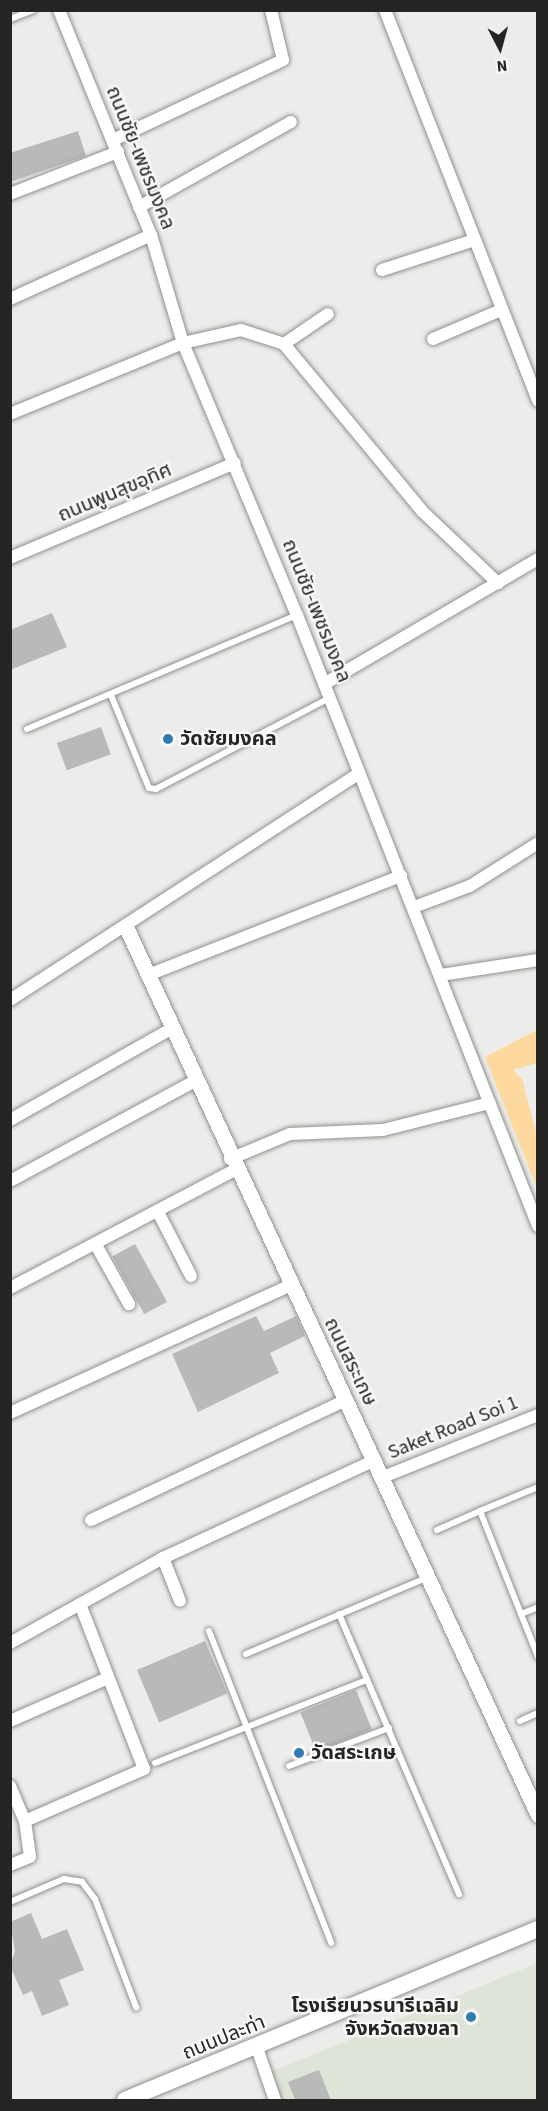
<!DOCTYPE html>
<meta charset="utf-8">
<style>
body{margin:0}
#map{position:relative;width:548px;height:2111px;overflow:hidden;background:#ecedea;font-family:"Source Sans 3","Noto Sans Thai",sans-serif}
div>[style]{position:absolute}
.built>*{inset:0;background:#dfe4d9}
.green>*{inset:0;background:#fdd99f}
.building>*{inset:0;background:#b7bab8;transform-origin:0 0}
.roads{filter:drop-shadow(0 0 2px #90918e) drop-shadow(0 0 2px #90918e)}
.service>*{height:6px;margin:-3px;padding:0 3px;transform-origin:3px;border-radius:3px;background:#fff}
.minor>*{height:12px;margin:-6px;padding:0 6px;transform-origin:6px;border-radius:6px;background:#fff}
.tertiary>*{height:15px;margin:-7.5px;padding:0 7.5px;transform-origin:7.5px;border-radius:7.5px;background:#fff}
.secondary>*{height:16px;margin:-8px;padding:0 8px;transform-origin:8px;border-radius:8px;background:#fff}
.dots>*{width:16px;height:16px;translate:-50% -50%;box-sizing:border-box;border:3px solid #f9faf7;border-radius:50%}
span{translate:-50% -50%;white-space:nowrap;text-align:center;line-height:1.15;-webkit-text-stroke:4.5px #f9faf7;paint-order:stroke}
.street-label{font-size:20px;color:#252524}
.poi-label{font-size:20px;color:#252524;font-weight:700}
.left{translate:0 -50%;text-align:left}
.right{translate:-100% -50%;text-align:right}
.frame{position:absolute;inset:0;border:12px solid #252524;pointer-events:none}
.north{position:absolute;left:470px;top:18px;width:60px;height:60px;-webkit-text-stroke:4px #f9faf7;paint-order:stroke;rotate:174deg;font-size:16px;font-weight:700;line-height:24px;text-align:center;color:#252524}
.north::after{content:'';display:block;margin:auto;width:21px;height:27px;background:#252524;clip-path:polygon(50% 0,100% 100%,50% 72%,0 100%)}
</style>
<div id="map">
<div class="built">
<i style="clip-path:polygon(537px 1963px,537px 2100px,280px 2100px,270px 2072px)"></i>
</div>
<div class="green">
<i style="clip-path:polygon(537px 1030px,537px 1063px,513px 1070px,522px 1079px,537px 1136px,537px 1188px,485px 1057px)"></i>
</div>
<div class="building">
<i style="clip-path:polygon(78px 131px,86px 156px,10px 182px,10px 153px)"></i>
<i style="clip-path:polygon(52px 613px,67px 647px,10px 670px,10px 630px)"></i>
<i style="left:101px;top:727px;width:29px;height:47px;rotate:70deg"></i>
<i style="left:135px;top:1244px;width:66px;height:26px;rotate:61deg"></i>
<i style="clip-path:polygon(256px 1316px,264px 1331px,296px 1316px,305px 1336px,270px 1353px,279px 1373px,198px 1412px,172px 1354px)"></i>
<i style="left:205px;top:1641px;width:57px;height:74px;rotate:67deg"></i>
<i style="left:356px;top:1690px;width:42px;height:60px;rotate:68deg"></i>
<i style="clip-path:polygon(31px 1913px,42px 1939px,67px 1929px,84px 1970px,59px 1980px,69px 2005px,42px 2016px,32px 1991px,23px 1995px,10px 1966px,15px 1951px,10px 1922px)"></i>
<i style="clip-path:polygon(319px 2070px,331px 2100px,295px 2100px,288px 2082px)"></i>
</div>
<div class="roads">
<div class="service">
<i style="left:10px;top:19px;width:25px;rotate:-21deg"></i>
<i style="left:111px;top:695px;width:100px;rotate:67.8deg"></i>
<i style="left:149px;top:788px;width:7px;rotate:8deg"></i>
<i style="left:156px;top:789px;width:195px;rotate:-27.7deg"></i>
<i style="left:27px;top:729px;width:293px;rotate:-22.9deg"></i>
<i style="left:538px;top:1487px;width:63px;rotate:157.5deg"></i>
<i style="left:480px;top:1511px;width:157px;rotate:68.3deg"></i>
<i style="left:437px;top:1530px;width:47px;rotate:-23.8deg"></i>
<i style="left:339px;top:1614px;width:305px;rotate:66.8deg"></i>
<i style="left:521px;top:1614px;width:18px;rotate:-22deg"></i>
<i style="left:209px;top:1631px;width:335px;rotate:68.6deg"></i>
<i style="left:246px;top:1654px;width:198px;rotate:-22.9deg"></i>
<i style="left:520px;top:1721px;width:20px;rotate:-24deg"></i>
<i style="left:155px;top:1763px;width:228px;rotate:-21.4deg"></i>
<i style="left:289px;top:1766px;width:107px;rotate:-20.8deg"></i>
<i style="left:10px;top:1902px;width:59px;rotate:-23.1deg"></i>
<i style="left:64px;top:1879px;width:18px;rotate:9deg"></i>
<i style="left:82px;top:1882px;width:21px;rotate:53deg"></i>
<i style="left:95px;top:1899px;width:116px;rotate:69.2deg"></i>
</div>
<div class="minor">
<i style="left:59px;top:10px;width:243px;rotate:67.8deg"></i>
<i style="left:151px;top:235px;width:113px;rotate:73.5deg"></i>
<i style="left:183px;top:343px;width:295px;rotate:67.3deg"></i>
<i style="left:297px;top:615px;width:657px;rotate:68.47deg"></i>
<i style="left:385px;top:10px;width:420px;rotate:68.6deg"></i>
<i style="left:113px;top:140px;width:188px;rotate:-25.2deg"></i>
<i style="left:283px;top:60px;width:51px;rotate:-103.5deg"></i>
<i style="left:10px;top:194px;width:116px;rotate:-21.3deg"></i>
<i style="left:139px;top:207px;width:174px;rotate:-29.2deg"></i>
<i style="left:382px;top:270px;width:94px;rotate:-18deg"></i>
<i style="left:10px;top:299px;width:155px;rotate:-24.4deg"></i>
<i style="left:433px;top:339px;width:74px;rotate:-23.1deg"></i>
<i style="left:284px;top:344px;width:53px;rotate:-34.3deg"></i>
<i style="left:10px;top:414px;width:187px;rotate:-22.3deg"></i>
<i style="left:183px;top:343px;width:59px;rotate:-12.6deg"></i>
<i style="left:241px;top:330px;width:45px;rotate:18deg"></i>
<i style="left:284px;top:344px;width:217px;rotate:50.4deg"></i>
<i style="left:422px;top:511px;width:105px;rotate:43.5deg"></i>
<i style="left:10px;top:558px;width:244px;rotate:-22.9deg"></i>
<i style="left:324px;top:684px;width:248px;rotate:-30.3deg"></i>
<i style="left:414px;top:907px;width:60px;rotate:-20.6deg"></i>
<i style="left:470px;top:886px;width:80px;rotate:-32.3deg"></i>
<i style="left:148px;top:975px;width:272px;rotate:-21.4deg"></i>
<i style="left:441px;top:975px;width:98px;rotate:-8.8deg"></i>
<i style="left:10px;top:1000px;width:416px;rotate:-33deg"></i>
<i style="left:10px;top:1120px;width:185px;rotate:-29.5deg"></i>
<i style="left:230px;top:1159px;width:65px;rotate:-22.6deg"></i>
<i style="left:290px;top:1134px;width:93px;rotate:-2.5deg"></i>
<i style="left:383px;top:1130px;width:110px;rotate:-14.2deg"></i>
<i style="left:10px;top:1181px;width:210px;rotate:-28.4deg"></i>
<i style="left:158px;top:1212px;width:72px;rotate:62.7deg"></i>
<i style="left:96px;top:1245px;width:68px;rotate:60.8deg"></i>
<i style="left:10px;top:1288px;width:254px;rotate:-27.7deg"></i>
<i style="left:10px;top:1413px;width:307px;rotate:-24.5deg"></i>
<i style="left:383px;top:1477px;width:167px;rotate:-21.8deg"></i>
<i style="left:91px;top:1520px;width:282px;rotate:-25.2deg"></i>
<i style="left:163px;top:1558px;width:46px;rotate:68.4deg"></i>
<i style="left:10px;top:1643px;width:175px;rotate:-29.1deg"></i>
<i style="left:163px;top:1558px;width:234px;rotate:-24.8deg"></i>
<i style="left:10px;top:1721px;width:107px;rotate:-23.7deg"></i>
<i style="left:10px;top:1786px;width:38px;rotate:67deg"></i>
<i style="left:25px;top:1821px;width:36px;rotate:82deg"></i>
<i style="left:30px;top:1857px;width:22px;rotate:158deg"></i>
<i style="left:25px;top:1821px;width:130px;rotate:-23.6deg"></i>
<i style="left:144px;top:1769px;width:177px;rotate:-111.2deg"></i>
<i style="left:257px;top:2048px;width:55px;rotate:70.9deg"></i>
</div>
<div class="tertiary">
<i style="left:126px;top:927px;width:979px;rotate:65.11deg"></i>
</div>
<div class="secondary">
<i style="left:125px;top:2100px;width:447px;rotate:-22.5deg"></i>
</div>
</div>
<div class="dots">
<i style="left:168px;top:739px;background:#327baf"></i>
<i style="left:299px;top:1753px;background:#327baf"></i>
<i style="left:471px;top:2017px;background:#327baf"></i>
</div>
<div class="street-label">
<span style="left:140px;top:158px;rotate:68deg">ถนนชัย-เพชรมงคล</span>
<span style="left:115px;top:493px;rotate:-23deg">ถนนพูนสุขอุทิศ</span>
<span style="left:316px;top:611px;rotate:68deg">ถนนชัย-เพชรมงคล</span>
<span style="left:350px;top:1362px;rotate:64deg">ถนนสระเกษ</span>
<span style="left:453px;top:1428px;rotate:-22deg">Saket Road Soi 1</span>
<span style="left:224px;top:2038px;rotate:-22deg">ถนนปละท่า</span>
</div>
<div class="poi-label">
<span class="left" style="left:180px;top:739px">วัดชัยมงคล</span>
<span class="left" style="left:311px;top:1753px">วัดสระเกษ</span>
<span class="right" style="left:459px;top:2018px">โรงเรียนวรนารีเฉลิม<br>จังหวัดสงขลา</span>
</div>
<div class="frame"></div>
<div class="north">N</div>
</div>
